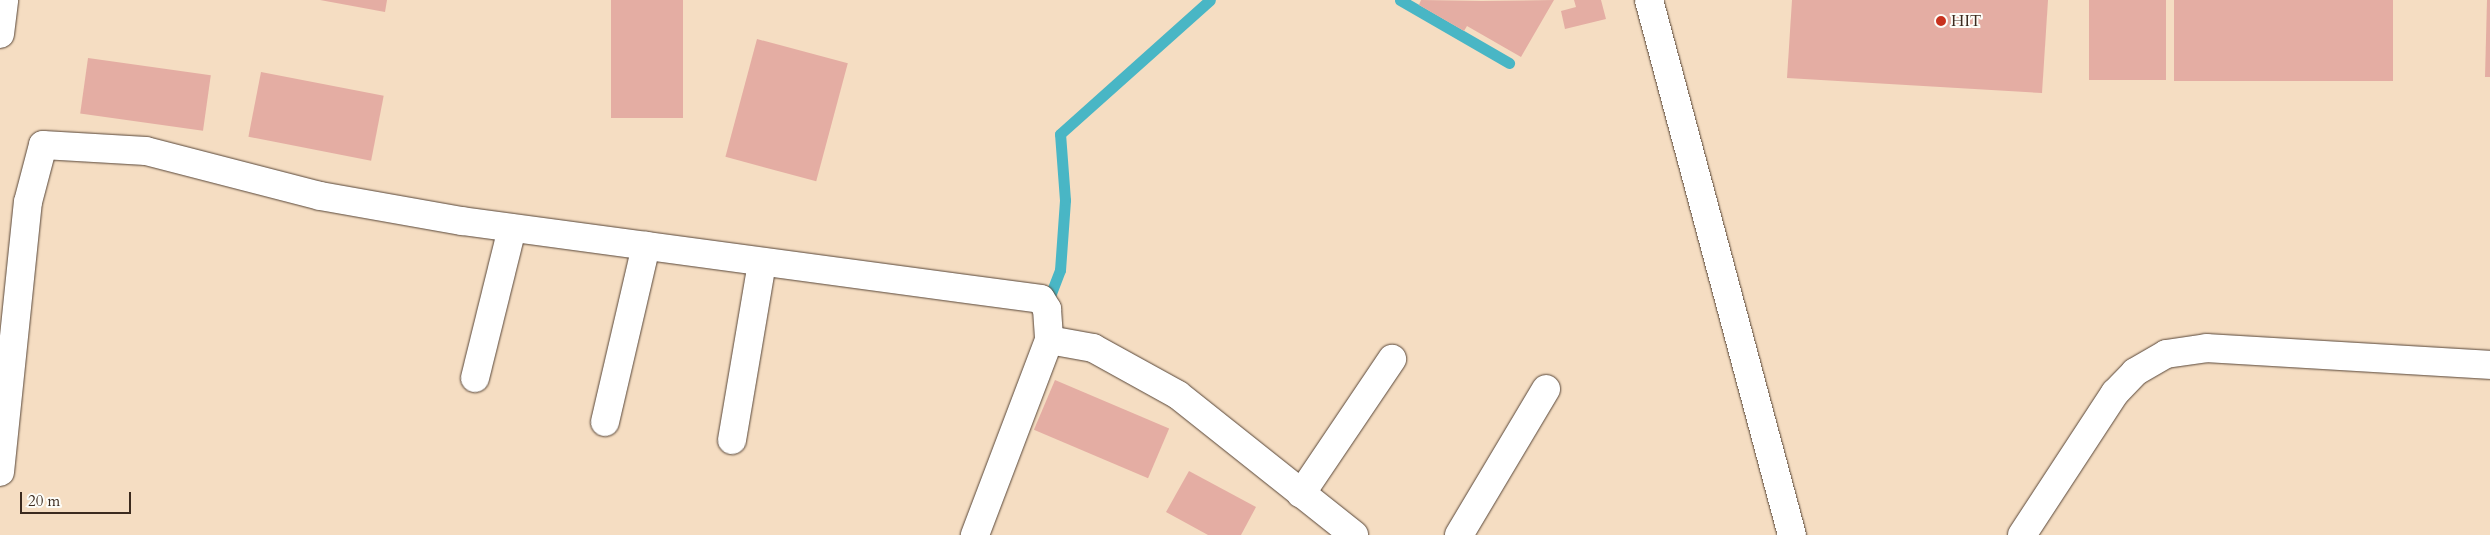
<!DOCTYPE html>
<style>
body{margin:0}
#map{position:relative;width:2490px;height:535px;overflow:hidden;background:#f5ddc2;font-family:Cardo,serif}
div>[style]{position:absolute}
.stream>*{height:11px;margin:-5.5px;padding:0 5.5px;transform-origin:5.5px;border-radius:5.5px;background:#49b6c5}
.building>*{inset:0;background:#e4ada3;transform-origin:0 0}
.roads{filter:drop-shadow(0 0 1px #574537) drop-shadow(0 0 1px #574537)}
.minor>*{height:28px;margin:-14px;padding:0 14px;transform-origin:14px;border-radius:14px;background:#fff}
.dots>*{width:14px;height:14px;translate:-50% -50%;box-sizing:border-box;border:2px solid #fdfcf7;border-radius:50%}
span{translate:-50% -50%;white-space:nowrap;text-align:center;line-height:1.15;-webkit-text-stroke:4px #fdfcf7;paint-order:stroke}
.poi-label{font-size:16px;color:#3b2a1e}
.left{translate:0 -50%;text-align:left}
.scale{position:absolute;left:20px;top:492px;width:111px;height:22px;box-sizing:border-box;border:2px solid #3b2a1e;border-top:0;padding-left:6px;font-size:15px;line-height:18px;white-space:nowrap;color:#3b2a1e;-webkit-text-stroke:4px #fdfcf7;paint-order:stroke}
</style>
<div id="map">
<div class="stream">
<i style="left:1400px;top:0;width:126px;rotate:30deg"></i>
<i style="left:1050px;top:296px;width:28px;rotate:-69deg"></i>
<i style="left:1060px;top:270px;width:70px;rotate:-85.9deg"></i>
<i style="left:1065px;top:200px;width:66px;rotate:-94.3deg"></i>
<i style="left:1060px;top:134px;width:201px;rotate:-41.8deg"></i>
</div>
<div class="building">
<i style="clip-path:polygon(320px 0,387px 0,385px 12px)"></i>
<i style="left:611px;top:0;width:72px;height:118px"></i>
<i style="clip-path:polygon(1421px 0,1482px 1px,1554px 0,1521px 57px,1467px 26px,1464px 31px,1419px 5px)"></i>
<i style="clip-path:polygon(1574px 0,1601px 0,1606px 19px,1565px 29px,1561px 11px,1576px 7px)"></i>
<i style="clip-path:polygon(1792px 0,2048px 0,2042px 93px,1787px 78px)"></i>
<i style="left:2089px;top:0;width:77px;height:80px"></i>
<i style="left:2174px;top:0;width:219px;height:81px"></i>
<i style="clip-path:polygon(2487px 0,2490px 0,2490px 77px,2485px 77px)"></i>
<i style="left:757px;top:39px;width:94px;height:122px;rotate:15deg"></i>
<i style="left:88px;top:58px;width:124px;height:56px;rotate:8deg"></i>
<i style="left:261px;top:72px;width:125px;height:66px;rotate:11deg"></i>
<i style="left:1055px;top:380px;width:124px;height:54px;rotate:23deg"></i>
<i style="clip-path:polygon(1189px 471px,1256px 507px,1241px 535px,1208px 535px,1166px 512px)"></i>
</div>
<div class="roads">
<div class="minor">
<i style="left:1649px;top:0;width:554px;rotate:75.04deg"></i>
<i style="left:0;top:34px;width:34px;rotate:-83deg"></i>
<i style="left:1049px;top:340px;width:45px;rotate:10.3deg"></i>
<i style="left:1093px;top:348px;width:97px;rotate:28.9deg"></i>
<i style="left:1178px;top:395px;width:225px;rotate:38.5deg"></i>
<i style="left:475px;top:378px;width:154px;rotate:-76.1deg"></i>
<i style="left:605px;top:422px;width:181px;rotate:-76.9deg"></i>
<i style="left:732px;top:440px;width:180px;rotate:-80.4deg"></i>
<i style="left:0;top:472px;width:271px;rotate:-84.1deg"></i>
<i style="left:28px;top:202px;width:59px;rotate:-75.3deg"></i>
<i style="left:43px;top:145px;width:103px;rotate:3.3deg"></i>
<i style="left:146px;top:151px;width:180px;rotate:14.5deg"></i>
<i style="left:320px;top:196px;width:144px;rotate:10deg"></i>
<i style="left:462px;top:221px;width:584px;rotate:7.67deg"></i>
<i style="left:1041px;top:299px;width:12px;rotate:59deg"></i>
<i style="left:1047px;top:309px;width:31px;rotate:86deg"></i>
<i style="left:1049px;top:340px;width:209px;rotate:110.8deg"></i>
<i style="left:1301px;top:494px;width:163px;rotate:-56deg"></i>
<i style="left:1459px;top:535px;width:170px;rotate:-59.2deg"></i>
<i style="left:2022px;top:535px;width:170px;rotate:-56.8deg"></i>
<i style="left:2115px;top:393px;width:29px;rotate:-46deg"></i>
<i style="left:2135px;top:372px;width:36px;rotate:-30deg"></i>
<i style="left:2166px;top:354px;width:41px;rotate:-8.3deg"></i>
<i style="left:2207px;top:348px;width:284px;rotate:3.4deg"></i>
</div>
</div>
<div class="dots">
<i style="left:1941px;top:21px;background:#c8321e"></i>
</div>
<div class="poi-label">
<span class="left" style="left:1951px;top:21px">HIT</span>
</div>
<div class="scale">20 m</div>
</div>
